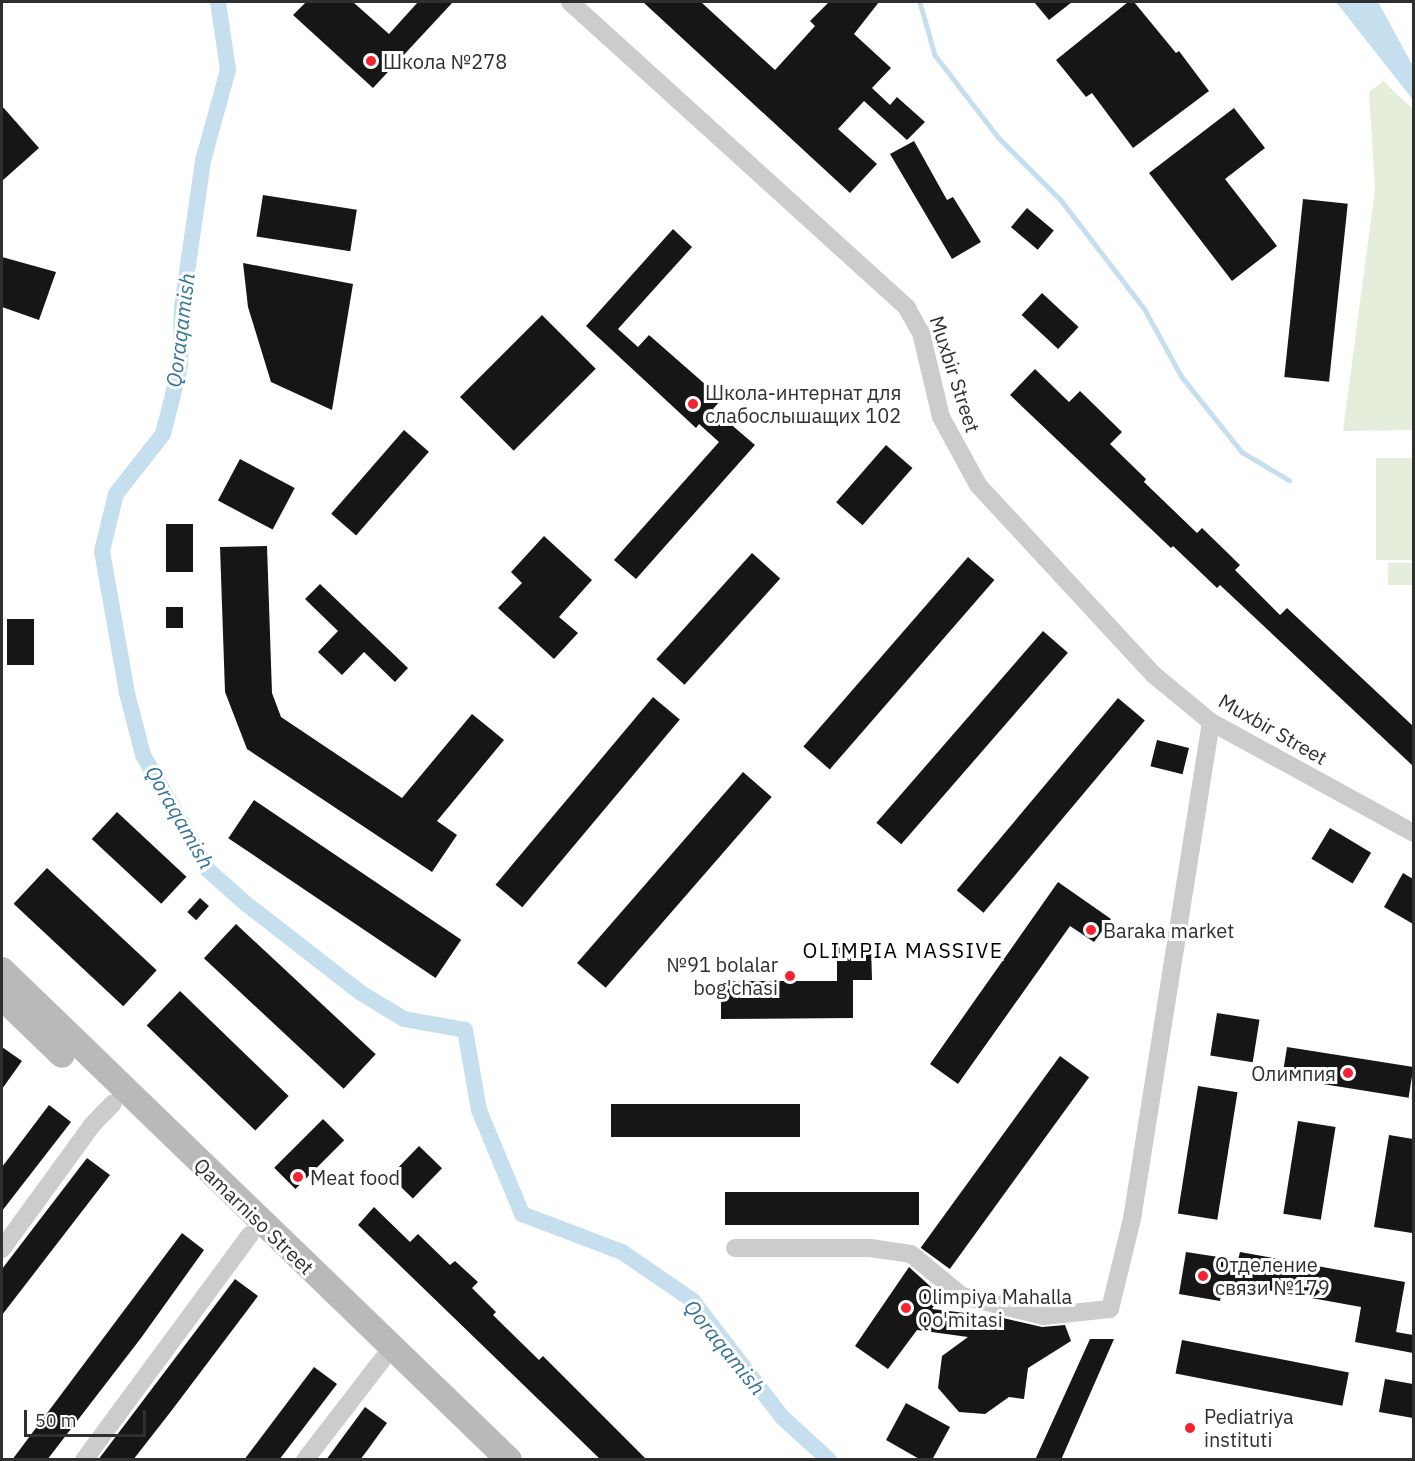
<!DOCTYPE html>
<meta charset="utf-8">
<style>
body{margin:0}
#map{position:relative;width:1415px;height:1461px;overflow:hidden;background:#fff;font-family:"IBM Plex Sans",sans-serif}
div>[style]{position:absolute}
.green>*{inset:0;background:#e5eddb;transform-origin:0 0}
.water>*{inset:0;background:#c6dfef}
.stream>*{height:4.5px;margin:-2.25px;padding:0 2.25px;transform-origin:2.25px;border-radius:2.25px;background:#c6dfef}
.canal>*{height:16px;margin:-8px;padding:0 8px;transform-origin:8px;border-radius:8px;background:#c6dfef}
.building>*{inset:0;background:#161616;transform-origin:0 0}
.street>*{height:18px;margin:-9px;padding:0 9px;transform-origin:9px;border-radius:9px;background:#ccc}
.secondary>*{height:26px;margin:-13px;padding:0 13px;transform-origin:13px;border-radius:13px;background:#b9b9b9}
.dots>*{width:16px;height:16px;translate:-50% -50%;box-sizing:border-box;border:3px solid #fff;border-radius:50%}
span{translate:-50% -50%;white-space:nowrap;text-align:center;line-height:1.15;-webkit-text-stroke:6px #fff;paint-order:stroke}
.poi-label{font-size:20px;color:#2f2f2f}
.left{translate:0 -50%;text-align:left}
.right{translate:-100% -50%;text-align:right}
.street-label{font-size:20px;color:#2f2f2f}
.water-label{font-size:21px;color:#357398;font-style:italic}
.neighbourhood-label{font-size:21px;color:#000;letter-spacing:1.5px}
.frame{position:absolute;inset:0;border:3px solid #2f2f2f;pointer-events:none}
.scale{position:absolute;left:24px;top:1410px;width:122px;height:27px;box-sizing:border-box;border:3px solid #2f2f2f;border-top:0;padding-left:8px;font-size:18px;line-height:21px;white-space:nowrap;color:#2f2f2f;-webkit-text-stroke:4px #fff;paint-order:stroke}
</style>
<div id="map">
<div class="green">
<i style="clip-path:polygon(1383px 81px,1413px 109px,1413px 430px,1343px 431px,1375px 189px,1369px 92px)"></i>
<i style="left:1413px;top:458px;width:102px;height:37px;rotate:90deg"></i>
<i style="left:1388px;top:563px;width:25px;height:22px"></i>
</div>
<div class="water">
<i style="clip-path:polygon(1336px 2px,1378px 2px,1413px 66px,1413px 100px)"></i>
</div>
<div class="stream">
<i style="left:920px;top:2px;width:55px;rotate:74.2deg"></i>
<i style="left:935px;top:55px;width:105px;rotate:52.4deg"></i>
<i style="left:999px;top:138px;width:88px;rotate:45deg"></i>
<i style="left:1061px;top:200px;width:136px;rotate:52.5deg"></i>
<i style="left:1144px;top:308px;width:79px;rotate:61.2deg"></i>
<i style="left:1182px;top:377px;width:96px;rotate:51.3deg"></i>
<i style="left:1242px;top:452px;width:55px;rotate:30.8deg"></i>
</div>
<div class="canal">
<i style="left:218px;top:2px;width:69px;rotate:81.6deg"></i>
<i style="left:228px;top:70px;width:94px;rotate:105.4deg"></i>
<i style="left:203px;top:161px;width:147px;rotate:98.2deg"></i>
<i style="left:182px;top:306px;width:61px;rotate:91.9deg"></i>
<i style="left:180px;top:367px;width:69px;rotate:104.2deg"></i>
<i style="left:163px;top:434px;width:76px;rotate:128.1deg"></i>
<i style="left:116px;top:494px;width:59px;rotate:103.8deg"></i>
<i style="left:102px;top:551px;width:144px;rotate:80deg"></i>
<i style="left:127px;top:693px;width:64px;rotate:75.5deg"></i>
<i style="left:143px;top:755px;width:132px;rotate:60.5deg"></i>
<i style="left:208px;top:870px;width:50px;rotate:41.7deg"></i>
<i style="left:245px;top:903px;width:147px;rotate:37.8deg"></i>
<i style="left:361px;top:993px;width:50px;rotate:31.2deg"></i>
<i style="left:404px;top:1019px;width:62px;rotate:10.2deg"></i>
<i style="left:465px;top:1030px;width:81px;rotate:80.1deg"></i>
<i style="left:479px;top:1110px;width:113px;rotate:67.5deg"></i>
<i style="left:522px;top:1214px;width:107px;rotate:20.8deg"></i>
<i style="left:622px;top:1252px;width:85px;rotate:34.4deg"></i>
<i style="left:692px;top:1300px;width:148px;rotate:52.4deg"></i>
<i style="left:782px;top:1417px;width:64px;rotate:42.5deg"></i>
</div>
<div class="building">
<i style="clip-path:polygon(306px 2px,353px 2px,389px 34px,418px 2px,453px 2px,373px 88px,293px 15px)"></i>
<i style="clip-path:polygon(643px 2px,701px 2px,775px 70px,815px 26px,810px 21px,829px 2px,879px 2px,854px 34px,891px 68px,872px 88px,890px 105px,897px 97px,925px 122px,907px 140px,864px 101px,838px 129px,877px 164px,850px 193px)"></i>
<i style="clip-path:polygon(1034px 2px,1072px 2px,1049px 20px)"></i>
<i style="clip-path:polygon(1128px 2px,1134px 2px,1176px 53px,1179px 51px,1209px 91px,1133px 148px,1092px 93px,1086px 97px,1056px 60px)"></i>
<i style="clip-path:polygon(2px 106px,39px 148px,2px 181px)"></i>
<i style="clip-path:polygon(1234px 108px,1265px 148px,1225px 179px,1277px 246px,1232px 281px,1149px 173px)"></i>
<i style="clip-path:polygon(914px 141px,947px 200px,953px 197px,981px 242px,952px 259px,890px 154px)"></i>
<i style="left:263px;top:195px;width:95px;height:42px;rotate:9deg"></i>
<i style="left:1303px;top:199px;width:45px;height:179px;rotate:6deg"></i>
<i style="left:1027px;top:208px;width:35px;height:25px;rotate:40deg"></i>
<i style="clip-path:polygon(673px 229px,692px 247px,618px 329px,638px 347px,649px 335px,722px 399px,713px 409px,755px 445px,636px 579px,614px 560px,719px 442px,699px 424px,696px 428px,586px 326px)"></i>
<i style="clip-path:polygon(2px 257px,56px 272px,39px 320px,2px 307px)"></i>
<i style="clip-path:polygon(243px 263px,353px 284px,332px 410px,271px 382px,248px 307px)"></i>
<i style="left:1042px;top:293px;width:50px;height:30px;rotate:43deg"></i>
<i style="left:542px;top:315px;width:76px;height:116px;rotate:45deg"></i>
<i style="clip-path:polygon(1035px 369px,1069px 402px,1080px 391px,1122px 432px,1110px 444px,1146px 479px,1144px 482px,1197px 533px,1202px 528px,1240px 565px,1235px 570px,1280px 615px,1287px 608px,1413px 726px,1413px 766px,1220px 585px,1217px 588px,1173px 546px,1171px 548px,1010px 395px)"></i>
<i style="left:404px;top:430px;width:33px;height:111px;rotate:41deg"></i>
<i style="left:886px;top:445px;width:35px;height:76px;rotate:41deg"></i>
<i style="left:240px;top:459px;width:62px;height:47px;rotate:28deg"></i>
<i style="left:166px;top:524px;width:27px;height:48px"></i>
<i style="clip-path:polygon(544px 536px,592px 580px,559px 617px,578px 633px,554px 659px,498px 608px,522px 583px,511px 572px)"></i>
<i style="clip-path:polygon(267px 546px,272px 693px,281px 717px,402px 798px,472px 714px,504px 740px,437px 821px,457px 835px,432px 872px,247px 749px,225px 692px,220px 547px)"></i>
<i style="left:752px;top:553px;width:38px;height:143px;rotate:42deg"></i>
<i style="left:968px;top:557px;width:35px;height:251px;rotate:41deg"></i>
<i style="clip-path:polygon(320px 584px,408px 668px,395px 682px,364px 652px,342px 675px,318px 652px,338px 631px,305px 599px)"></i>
<i style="left:183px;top:607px;width:21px;height:17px;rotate:90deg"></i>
<i style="left:7px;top:619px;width:27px;height:46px"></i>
<i style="left:1043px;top:631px;width:33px;height:254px;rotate:41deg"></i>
<i style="left:653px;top:697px;width:35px;height:245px;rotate:40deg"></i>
<i style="left:1118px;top:698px;width:35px;height:251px;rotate:40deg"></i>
<i style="left:1157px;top:740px;width:33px;height:27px;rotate:14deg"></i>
<i style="left:743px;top:772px;width:38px;height:253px;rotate:41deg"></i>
<i style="left:254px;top:800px;width:250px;height:46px;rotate:34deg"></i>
<i style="left:117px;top:812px;width:95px;height:37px;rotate:43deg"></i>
<i style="left:1330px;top:828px;width:48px;height:36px;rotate:31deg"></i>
<i style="left:47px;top:868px;width:150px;height:49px;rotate:43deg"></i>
<i style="clip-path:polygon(1403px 873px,1413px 879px,1413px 924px,1384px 907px)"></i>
<i style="clip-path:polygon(1058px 882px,1111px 919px,1094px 942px,1070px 926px,958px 1084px,930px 1064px)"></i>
<i style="left:200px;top:898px;width:12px;height:19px;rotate:42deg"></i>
<i style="left:236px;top:924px;width:191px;height:47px;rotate:43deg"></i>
<i style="clip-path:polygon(837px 945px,871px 945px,872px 980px,853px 980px,853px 1018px,721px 1019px,721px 981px,837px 981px)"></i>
<i style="left:180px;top:991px;width:151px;height:48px;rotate:44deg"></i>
<i style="left:1217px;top:1013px;width:43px;height:43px;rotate:9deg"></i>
<i style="clip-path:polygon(2px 1047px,22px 1061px,2px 1089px)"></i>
<i style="left:1287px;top:1047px;width:128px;height:31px;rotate:9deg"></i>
<i style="left:1060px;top:1056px;width:36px;height:237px;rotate:36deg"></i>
<i style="left:1198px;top:1086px;width:40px;height:129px;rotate:9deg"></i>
<i style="left:800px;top:1104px;width:33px;height:189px;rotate:90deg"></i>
<i style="clip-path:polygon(49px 1105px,71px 1122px,2px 1211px,2px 1167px)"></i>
<i style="left:323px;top:1119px;width:30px;height:69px;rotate:45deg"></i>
<i style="left:1298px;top:1121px;width:38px;height:94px;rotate:9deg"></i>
<i style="clip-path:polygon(1389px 1135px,1413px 1139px,1412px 1233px,1374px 1227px)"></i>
<i style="left:419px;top:1146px;width:32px;height:42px;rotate:44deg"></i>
<i style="clip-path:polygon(87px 1158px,110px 1175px,2px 1315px,2px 1269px)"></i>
<i style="left:919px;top:1192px;width:33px;height:194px;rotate:90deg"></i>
<i style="clip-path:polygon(374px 1207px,410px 1242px,418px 1234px,450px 1265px,455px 1261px,478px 1282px,472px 1288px,496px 1312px,493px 1315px,539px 1360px,543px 1356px,647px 1460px,601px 1460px,358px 1225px)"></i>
<i style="clip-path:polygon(182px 1233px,204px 1250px,141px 1338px,47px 1460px,12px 1460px)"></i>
<i style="clip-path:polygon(1186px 1252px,1238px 1260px,1240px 1252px,1405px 1282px,1396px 1332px,1413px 1335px,1413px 1353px,1355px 1342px,1361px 1307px,1223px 1282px,1220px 1301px,1179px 1294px)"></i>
<i style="clip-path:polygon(909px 1267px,941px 1296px,932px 1309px,999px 1317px,1042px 1327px,1065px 1325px,1071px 1341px,1028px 1368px,1024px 1399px,1009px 1397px,985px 1414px,959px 1412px,938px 1388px,942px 1356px,968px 1337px,917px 1330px,888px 1369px,855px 1346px)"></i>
<i style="clip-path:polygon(235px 1279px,258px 1296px,172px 1410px,133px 1460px,98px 1460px)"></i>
<i style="clip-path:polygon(1090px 1339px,1114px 1339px,1061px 1460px,1035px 1460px)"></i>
<i style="left:1182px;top:1340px;width:170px;height:34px;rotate:11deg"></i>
<i style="clip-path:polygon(314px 1367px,337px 1384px,279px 1460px,244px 1460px)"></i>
<i style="clip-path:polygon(1385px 1379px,1413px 1384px,1413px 1418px,1379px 1412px)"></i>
<i style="clip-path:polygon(906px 1403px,950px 1427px,932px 1460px,921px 1460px,886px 1440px)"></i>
<i style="clip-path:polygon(365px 1407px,387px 1423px,369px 1448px,360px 1460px,326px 1460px)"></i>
</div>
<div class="street">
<i style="left:570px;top:2px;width:455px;rotate:42.2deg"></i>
<i style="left:907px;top:308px;width:29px;rotate:61deg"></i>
<i style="left:921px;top:333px;width:86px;rotate:76.6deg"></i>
<i style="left:941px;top:417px;width:77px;rotate:61.4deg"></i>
<i style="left:978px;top:485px;width:259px;rotate:47.2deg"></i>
<i style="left:1154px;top:675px;width:74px;rotate:39.5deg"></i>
<i style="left:1211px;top:722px;width:231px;rotate:28.7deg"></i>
<i style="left:735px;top:1248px;width:135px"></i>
<i style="left:870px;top:1248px;width:41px;rotate:8.3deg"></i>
<i style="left:911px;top:1254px;width:66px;rotate:39.5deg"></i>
<i style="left:962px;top:1296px;width:84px;rotate:13.7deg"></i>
<i style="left:1044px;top:1316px;width:66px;rotate:-6.1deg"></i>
<i style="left:1110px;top:1309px;width:93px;rotate:-76.3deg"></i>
<i style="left:1132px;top:1219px;width:503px;rotate:-80.97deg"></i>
<i style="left:2px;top:1249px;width:153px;rotate:-54deg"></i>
<i style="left:92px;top:1125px;width:30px;rotate:-46deg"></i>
<i style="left:84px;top:1460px;width:280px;rotate:-53.6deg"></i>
<i style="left:305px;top:1460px;width:126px;rotate:-52.4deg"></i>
</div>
<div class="secondary">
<i style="left:2px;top:970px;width:705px;rotate:44.02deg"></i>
<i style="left:2px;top:997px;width:83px;rotate:44deg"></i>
</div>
<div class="dots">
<i style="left:371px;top:61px;background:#f52234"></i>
<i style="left:693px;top:404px;background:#f52234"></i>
<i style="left:1091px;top:930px;background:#f52234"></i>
<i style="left:790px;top:976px;background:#f52234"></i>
<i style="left:1348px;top:1073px;background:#f52234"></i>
<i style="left:298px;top:1177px;background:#f52234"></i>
<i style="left:1203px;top:1276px;background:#f52234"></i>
<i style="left:906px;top:1308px;background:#f52234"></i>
<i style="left:1190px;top:1428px;background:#f52234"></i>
</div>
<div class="poi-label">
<span class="left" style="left:383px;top:61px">Школа №278</span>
<span class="left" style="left:705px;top:404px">Школа-интернат для<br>слабослышащих 102</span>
<span class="left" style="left:1103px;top:930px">Baraka market</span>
<span class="right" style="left:778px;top:976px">№91 bolalar<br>bog'chasi</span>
<span class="right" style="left:1336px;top:1073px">Олимпия</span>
<span class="left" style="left:310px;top:1177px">Meat food</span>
<span class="left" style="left:1215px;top:1276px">Отделение<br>связи №179</span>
<span class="left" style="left:918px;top:1308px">Olimpiya Mahalla<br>Qo'mitasi</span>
<span class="left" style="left:1204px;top:1428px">Pediatriya<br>instituti</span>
</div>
<div class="street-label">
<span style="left:955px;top:374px;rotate:72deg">Muxbir Street</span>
<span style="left:1273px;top:729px;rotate:30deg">Muxbir Street</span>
<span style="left:254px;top:1216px;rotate:44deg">Qamarniso Street</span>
</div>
<div class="water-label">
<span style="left:180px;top:330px;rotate:-83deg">Qoraqamish</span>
<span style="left:180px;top:817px;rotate:60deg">Qoraqamish</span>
<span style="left:725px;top:1347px;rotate:51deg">Qoraqamish</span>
</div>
<div class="neighbourhood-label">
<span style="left:903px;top:950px">OLIMPIA MASSIVE</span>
</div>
<div class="frame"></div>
<div class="scale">50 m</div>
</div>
